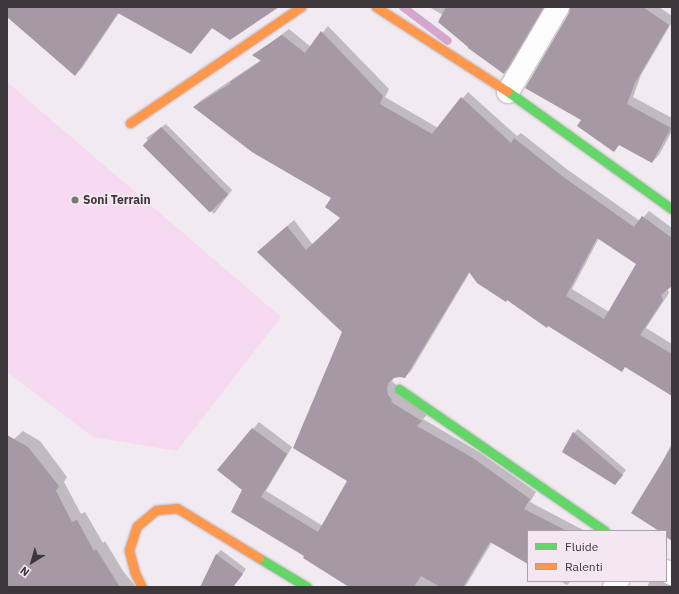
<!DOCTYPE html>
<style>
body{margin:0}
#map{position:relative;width:679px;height:594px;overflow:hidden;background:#f1eaf0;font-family:"IBM Plex Sans",sans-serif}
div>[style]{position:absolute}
.green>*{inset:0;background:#f6daf2}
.shadow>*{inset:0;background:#0003}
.stream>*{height:8px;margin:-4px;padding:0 4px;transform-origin:4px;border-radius:4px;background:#d4a8ce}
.building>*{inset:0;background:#a698a4;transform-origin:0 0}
.roads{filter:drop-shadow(0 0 1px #b9b4b8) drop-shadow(0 0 1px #b9b4b8)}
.street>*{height:22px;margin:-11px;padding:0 11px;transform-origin:11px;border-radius:11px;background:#fdfcfd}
.fast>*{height:9px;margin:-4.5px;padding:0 4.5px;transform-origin:4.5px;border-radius:4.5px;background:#63d668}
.slow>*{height:9px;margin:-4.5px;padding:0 4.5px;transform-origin:4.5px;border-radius:4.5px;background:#ff974d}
.dots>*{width:11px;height:11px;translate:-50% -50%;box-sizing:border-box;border:2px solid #f4e7f2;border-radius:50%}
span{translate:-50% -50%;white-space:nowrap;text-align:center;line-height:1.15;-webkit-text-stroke:4px #f4e7f2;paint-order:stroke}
.poi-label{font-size:12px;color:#3c373b;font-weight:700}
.left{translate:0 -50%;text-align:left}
.frame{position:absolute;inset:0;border:8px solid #3c373b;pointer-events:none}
.legend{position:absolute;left:527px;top:530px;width:140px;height:52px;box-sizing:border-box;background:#f4e7f2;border:1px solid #aaa1a9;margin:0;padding:5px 7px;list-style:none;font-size:12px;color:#3c373b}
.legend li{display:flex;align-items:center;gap:8px;height:20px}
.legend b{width:20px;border:1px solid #aaa1a9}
.north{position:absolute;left:12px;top:542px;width:40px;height:40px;-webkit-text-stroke:3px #f4e7f2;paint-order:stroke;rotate:217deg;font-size:11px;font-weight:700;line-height:16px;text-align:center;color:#3c373b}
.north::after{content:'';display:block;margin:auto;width:14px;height:18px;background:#3c373b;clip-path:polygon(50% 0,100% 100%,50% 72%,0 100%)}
</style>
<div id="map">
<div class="green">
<i style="clip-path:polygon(7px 82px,281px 317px,177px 451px,93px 437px,7px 372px)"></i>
</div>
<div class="shadow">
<i style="clip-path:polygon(7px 7px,277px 7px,213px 27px,190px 53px,119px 13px,82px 68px,75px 75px,7px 14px)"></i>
<i style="clip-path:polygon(429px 7px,546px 7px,513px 64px,504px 73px,443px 15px)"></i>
<i style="clip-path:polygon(572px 7px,659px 7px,672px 16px,672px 22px,641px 75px,633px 97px,672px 118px,672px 131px,659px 155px,652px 162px,620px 144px,614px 151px,582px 119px,570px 14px)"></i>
<i style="clip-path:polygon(evenodd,328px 26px,389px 89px,385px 97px,438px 128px,468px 92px,517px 136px,521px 133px,568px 170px,640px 221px,649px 211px,672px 228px,672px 283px,667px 288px,669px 293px,646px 328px,672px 344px,672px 394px,470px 272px,411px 371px,405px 377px,400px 376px,394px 377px,392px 381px,427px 415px,423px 419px,479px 452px,536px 492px,530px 502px,585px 531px,528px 531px,528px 562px,492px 542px,465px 587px,351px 587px,306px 556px,244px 490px,219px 470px,259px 422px,292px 447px,266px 491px,323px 526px,349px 481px,343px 332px,265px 246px,294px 220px,313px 245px,341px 218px,333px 198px,194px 107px,200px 101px,261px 60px,254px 55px,289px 29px,311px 47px,328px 26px,599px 238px,637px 264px,609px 312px,572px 289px,599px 238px)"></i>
<i style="clip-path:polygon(166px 124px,232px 190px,214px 214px,146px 138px)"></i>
<i style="clip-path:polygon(578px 429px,626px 470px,615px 484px,574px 433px)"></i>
<i style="clip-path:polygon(23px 431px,40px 441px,67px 477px,64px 482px,81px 514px,85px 512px,103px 543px,105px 541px,123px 571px,136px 587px,7px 587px,7px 452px,14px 439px)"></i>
<i style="clip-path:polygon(672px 443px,672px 540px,666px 535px,666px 531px,660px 531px,656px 474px)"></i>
<i style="clip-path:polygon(221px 550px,246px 569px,233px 587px,202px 587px,217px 554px)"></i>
<i style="clip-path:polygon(560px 581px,571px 581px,567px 585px)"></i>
<i style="clip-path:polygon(650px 581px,666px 581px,672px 584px,672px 587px,647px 587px)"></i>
</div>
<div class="stream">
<i style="left:403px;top:7px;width:56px;rotate:37.1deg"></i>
</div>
<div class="building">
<i style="clip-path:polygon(7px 7px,279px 7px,230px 40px,212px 28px,191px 54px,118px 13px,75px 76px,7px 17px)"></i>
<i style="clip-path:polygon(446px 7px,544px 7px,504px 74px,468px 48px,468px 47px,438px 22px)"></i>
<i style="clip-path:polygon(570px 7px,643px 7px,669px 25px,635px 83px,627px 104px,671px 128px,652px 163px,619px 145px,614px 152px,577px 126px,581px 120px,525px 88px,569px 13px)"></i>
<i style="clip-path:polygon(evenodd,321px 31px,383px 96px,380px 104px,432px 134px,461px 97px,511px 143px,514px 138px,562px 176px,634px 227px,642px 216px,672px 238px,672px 286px,661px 295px,663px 300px,640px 335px,672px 354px,672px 396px,625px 367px,622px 372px,548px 326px,547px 328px,507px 300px,506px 302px,477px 283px,469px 272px,405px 378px,400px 377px,394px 378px,389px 382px,387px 388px,388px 395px,392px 400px,391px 402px,422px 421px,417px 426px,473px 458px,530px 499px,524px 509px,567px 531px,528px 531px,528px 564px,490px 542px,463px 587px,440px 587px,421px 576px,414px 587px,349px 587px,303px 558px,304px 556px,231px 512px,242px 490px,217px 470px,252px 428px,287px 454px,261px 497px,318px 532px,347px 481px,293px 448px,342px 332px,257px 252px,287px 226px,306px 250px,340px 218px,325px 207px,331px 198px,252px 152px,193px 107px,231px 83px,230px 82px,261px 61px,252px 55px,282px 35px,305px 53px,321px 31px,597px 238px,636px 264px,604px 319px,566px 296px,597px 238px)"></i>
<i style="left:161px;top:127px;width:95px;height:26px;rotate:45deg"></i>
<i style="clip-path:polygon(573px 432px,623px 475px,615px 485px,562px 452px)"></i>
<i style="clip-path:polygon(7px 435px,28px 447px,59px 486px,56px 491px,72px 522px,77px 520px,94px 551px,96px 549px,120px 587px,7px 587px)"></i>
<i style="clip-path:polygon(672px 446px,672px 541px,666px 537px,666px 531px,659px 531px,631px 513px)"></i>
<i style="clip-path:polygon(216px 554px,243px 574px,233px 587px,200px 587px)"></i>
</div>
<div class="roads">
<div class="street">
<i style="left:508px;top:92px;width:99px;rotate:-59.5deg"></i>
<i style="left:666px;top:571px;width:7px;rotate:27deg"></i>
<i style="left:614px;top:587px;width:7px;rotate:-56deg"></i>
</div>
<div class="fast">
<i style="left:507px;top:91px;width:203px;rotate:35.6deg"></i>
<i style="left:399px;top:389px;width:250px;rotate:34.6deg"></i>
<i style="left:259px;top:558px;width:56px;rotate:31.1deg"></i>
</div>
<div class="slow">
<i style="left:376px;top:7px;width:156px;rotate:32.7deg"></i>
<i style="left:130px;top:123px;width:207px;rotate:-34.2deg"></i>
<i style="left:142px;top:587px;width:16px;rotate:-117deg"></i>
<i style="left:135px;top:573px;width:24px;rotate:-105deg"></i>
<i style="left:129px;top:550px;width:25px;rotate:-72deg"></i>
<i style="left:137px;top:526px;width:25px;rotate:-40deg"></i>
<i style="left:156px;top:510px;width:21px;rotate:-5deg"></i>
<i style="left:177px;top:508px;width:96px;rotate:31.4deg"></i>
</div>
</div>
<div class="dots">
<i style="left:75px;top:200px;background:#7b767a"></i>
</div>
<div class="poi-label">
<span class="left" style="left:83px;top:200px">Soni Terrain</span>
</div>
<div class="frame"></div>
<ul class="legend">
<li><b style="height:5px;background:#63d668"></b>Fluide</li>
<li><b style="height:5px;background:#ff974d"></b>Ralenti</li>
</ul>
<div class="north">N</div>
</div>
